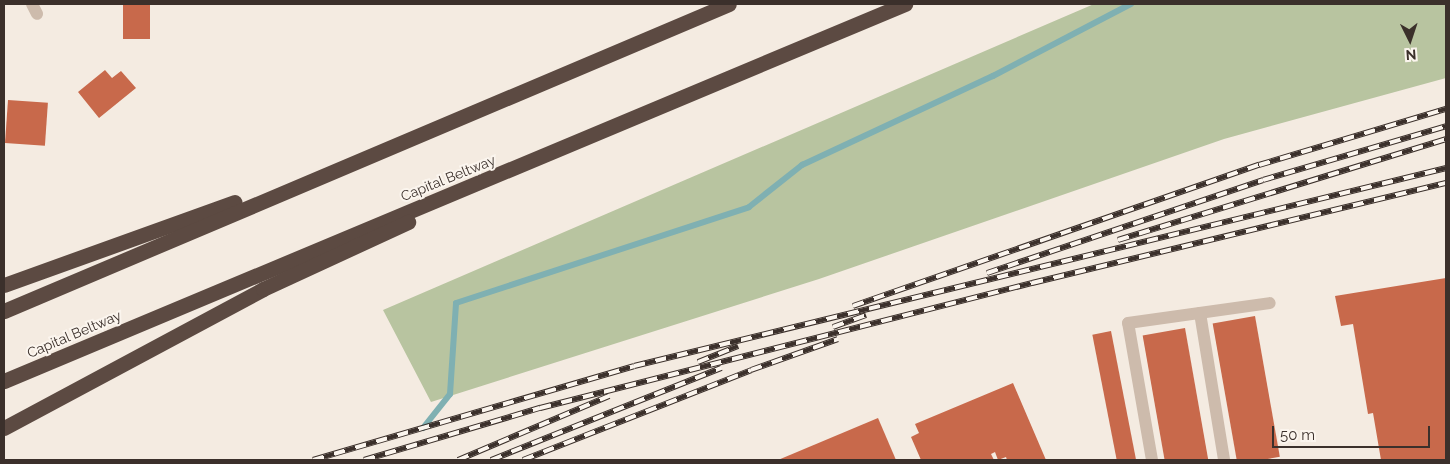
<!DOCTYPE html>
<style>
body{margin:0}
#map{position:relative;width:1450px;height:464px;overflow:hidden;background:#f4ebe1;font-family:Raleway,sans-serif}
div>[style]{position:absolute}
.green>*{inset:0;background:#b8c4a0}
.stream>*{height:6px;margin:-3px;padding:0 3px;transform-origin:3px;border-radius:3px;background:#7fb0b2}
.building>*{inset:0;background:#c8694b;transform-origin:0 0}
.minor>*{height:12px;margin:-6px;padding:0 6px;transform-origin:6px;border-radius:6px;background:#cdbbac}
.highway>*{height:15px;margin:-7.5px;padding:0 7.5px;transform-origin:7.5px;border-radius:7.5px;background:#5c4a42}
.rail>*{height:5.5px;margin-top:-2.75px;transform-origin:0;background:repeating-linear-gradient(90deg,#fbf5ee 0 11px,#3b302b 0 22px);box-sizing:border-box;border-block:1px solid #3b302b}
span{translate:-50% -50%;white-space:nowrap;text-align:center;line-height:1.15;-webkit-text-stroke:4px #fbf5ee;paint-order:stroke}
.street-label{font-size:14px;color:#3b302b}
.frame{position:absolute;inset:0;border:5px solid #3b302b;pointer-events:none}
.north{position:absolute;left:1385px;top:15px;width:50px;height:50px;-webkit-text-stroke:4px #fbf5ee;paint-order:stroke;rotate:176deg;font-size:14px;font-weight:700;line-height:20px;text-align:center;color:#3b302b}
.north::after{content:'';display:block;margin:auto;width:18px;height:22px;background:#3b302b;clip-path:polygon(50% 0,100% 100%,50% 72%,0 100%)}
.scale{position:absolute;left:1272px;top:426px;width:158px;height:22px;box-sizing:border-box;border:2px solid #3b302b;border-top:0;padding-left:6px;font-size:15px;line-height:18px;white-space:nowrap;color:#3b302b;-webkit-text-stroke:4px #fbf5ee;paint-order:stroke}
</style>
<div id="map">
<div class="green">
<i style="clip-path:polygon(1094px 4px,1446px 4px,1446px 78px,1224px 139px,819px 279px,431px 402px,383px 310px)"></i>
</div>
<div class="stream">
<i style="left:423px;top:428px;width:43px;rotate:-51.5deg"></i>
<i style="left:450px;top:394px;width:91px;rotate:-86.2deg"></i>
<i style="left:456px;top:303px;width:308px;rotate:-18.1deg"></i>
<i style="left:749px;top:207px;width:68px;rotate:-38.4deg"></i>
<i style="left:802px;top:165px;width:211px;rotate:-25deg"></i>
<i style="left:993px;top:76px;width:156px;rotate:-27.6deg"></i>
</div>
<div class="building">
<i style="left:123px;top:4px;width:27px;height:35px"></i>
<i style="clip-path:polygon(105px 70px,112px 78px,121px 71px,136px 88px,99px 118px,78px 92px)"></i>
<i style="left:8px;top:100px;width:40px;height:43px;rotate:4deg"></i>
<i style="clip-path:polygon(1446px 278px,1446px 460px,1381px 460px,1373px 413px,1368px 414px,1353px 324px,1341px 326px,1335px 296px)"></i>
<i style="left:1255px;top:316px;width:143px;height:43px;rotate:80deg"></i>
<i style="left:1185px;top:328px;width:134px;height:43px;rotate:80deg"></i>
<i style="left:1111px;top:331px;width:131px;height:19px;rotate:79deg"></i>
<i style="clip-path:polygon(1013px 383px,1046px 460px,1007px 460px,1006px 457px,998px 460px,995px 452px,991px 454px,994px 460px,921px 460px,911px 437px,919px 433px,915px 424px)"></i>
<i style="clip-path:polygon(878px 418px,896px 460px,778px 460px)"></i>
</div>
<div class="minor">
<i style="left:32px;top:4px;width:11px;rotate:63deg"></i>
<i style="left:1200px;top:313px;width:149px;rotate:80.7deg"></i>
<i style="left:1152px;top:460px;width:139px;rotate:-99.9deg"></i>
<i style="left:1128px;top:323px;width:143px;rotate:-8deg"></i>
</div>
<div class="highway">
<i style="left:4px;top:285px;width:245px;rotate:-19.8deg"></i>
<i style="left:4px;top:311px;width:787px;rotate:-22.95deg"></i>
<i style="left:4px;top:381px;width:977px;rotate:-22.71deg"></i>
<i style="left:4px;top:428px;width:294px;rotate:-28.2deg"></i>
<i style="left:263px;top:289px;width:160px;rotate:-24.8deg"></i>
</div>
<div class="rail">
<i style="left:1118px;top:240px;width:343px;rotate:-17.1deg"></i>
<i style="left:987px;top:273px;width:291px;rotate:-18.6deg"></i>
<i style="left:1263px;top:180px;width:191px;rotate:-16.4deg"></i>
<i style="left:853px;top:306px;width:430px;rotate:-19.2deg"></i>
<i style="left:1259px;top:165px;width:195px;rotate:-16.7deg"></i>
<i style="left:833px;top:327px;width:35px;rotate:-20deg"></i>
<i style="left:698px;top:362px;width:43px;rotate:-21.8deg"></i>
<i style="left:313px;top:460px;width:334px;rotate:-16.3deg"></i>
<i style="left:634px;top:366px;width:836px;rotate:-13.7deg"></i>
<i style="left:364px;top:460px;width:184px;rotate:-16.5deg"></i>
<i style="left:540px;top:408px;width:508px;rotate:-14.26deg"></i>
<i style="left:1032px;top:283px;width:426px;rotate:-13.6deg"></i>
<i style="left:458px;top:460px;width:164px;rotate:-23deg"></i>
<i style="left:491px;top:460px;width:248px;rotate:-21.8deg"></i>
<i style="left:523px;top:460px;width:245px;rotate:-21.5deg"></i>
<i style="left:751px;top:370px;width:92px;rotate:-19.6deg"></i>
</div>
<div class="street-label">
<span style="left:448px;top:178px;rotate:-22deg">Capital Beltway</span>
<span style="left:74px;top:334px;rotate:-23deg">Capital Beltway</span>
</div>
<div class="frame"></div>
<div class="north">N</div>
<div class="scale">50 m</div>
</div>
